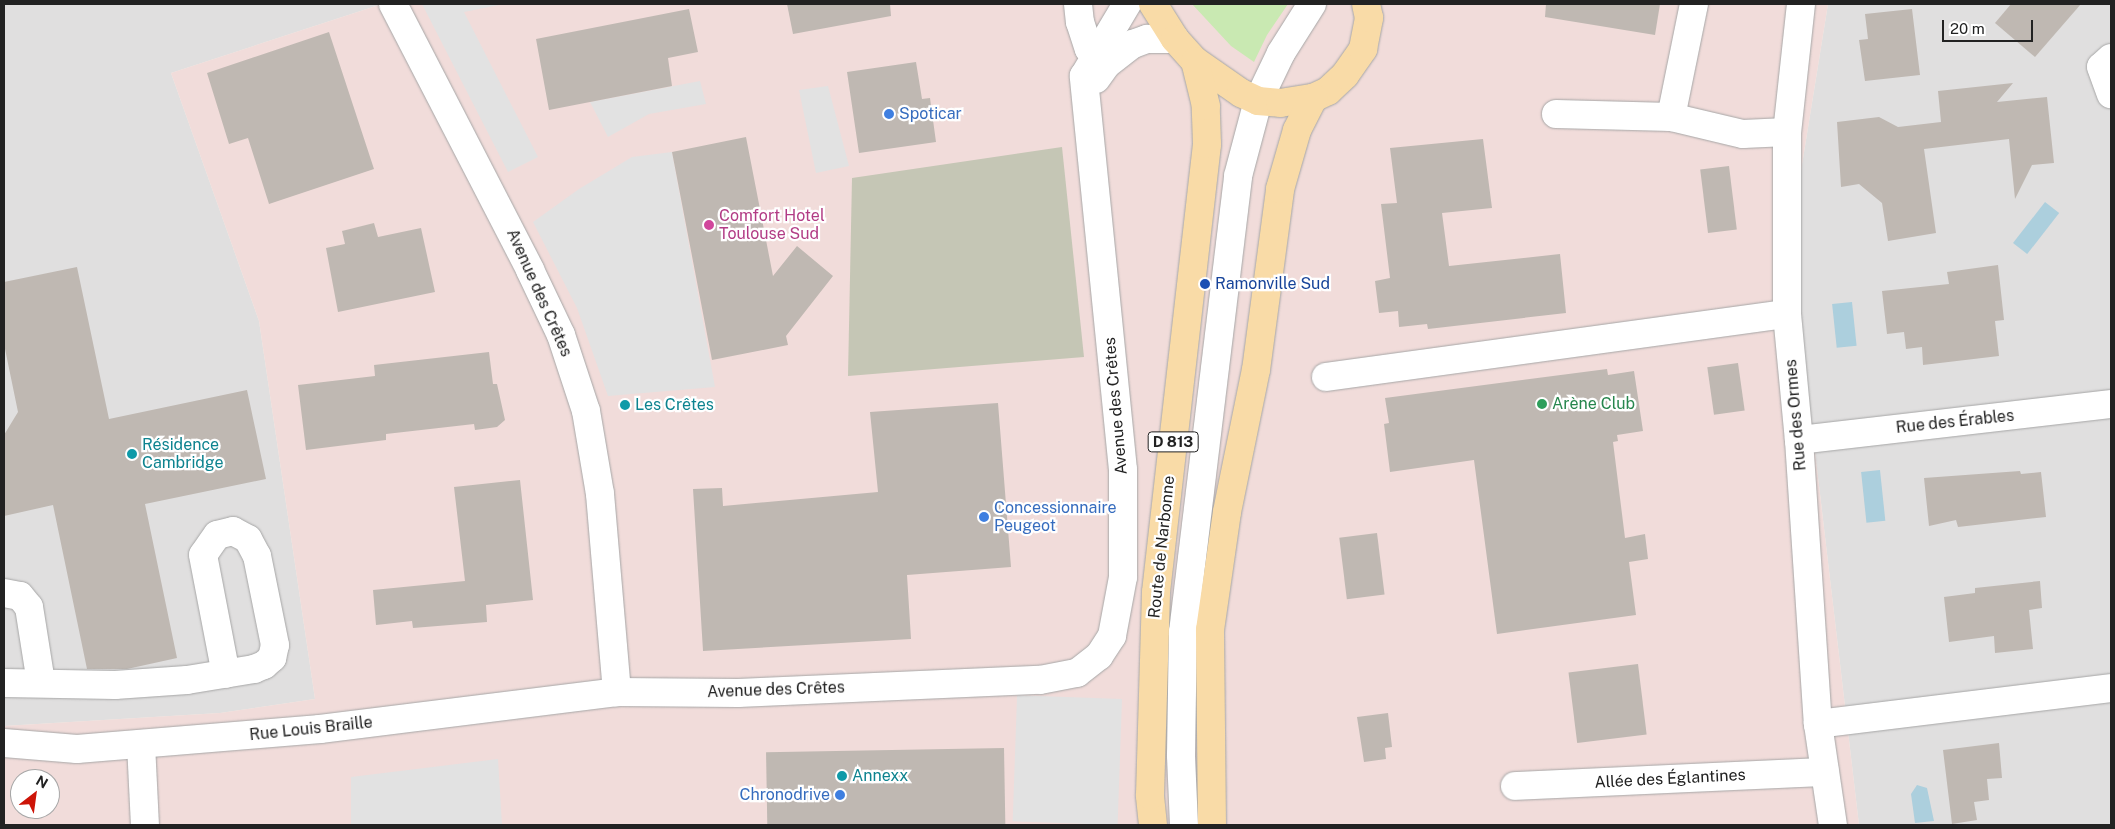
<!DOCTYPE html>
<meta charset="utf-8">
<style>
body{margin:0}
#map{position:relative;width:2115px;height:829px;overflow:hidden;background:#f2efe9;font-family:"Public Sans",sans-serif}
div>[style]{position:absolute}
.residential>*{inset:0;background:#e0dfdf}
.commercial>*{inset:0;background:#f1dcda}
.construction>*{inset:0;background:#c5c6b5}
.grass>*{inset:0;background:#c9e9b2}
.parking>*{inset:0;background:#e2e2e2;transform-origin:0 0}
.water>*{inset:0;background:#accfdd;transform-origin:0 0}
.building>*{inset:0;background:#bfb8b2;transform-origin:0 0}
.roads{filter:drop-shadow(0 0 1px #a6a6a6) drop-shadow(0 0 1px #a6a6a6)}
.minor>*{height:28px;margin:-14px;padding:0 14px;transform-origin:14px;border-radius:14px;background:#fff}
.major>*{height:28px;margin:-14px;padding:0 14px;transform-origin:14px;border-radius:14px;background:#f9dba7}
.dots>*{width:14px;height:14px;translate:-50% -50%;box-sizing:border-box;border:2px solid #fff;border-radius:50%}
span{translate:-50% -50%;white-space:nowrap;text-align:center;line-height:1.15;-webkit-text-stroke:4.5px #fff;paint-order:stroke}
.shield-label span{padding:1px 4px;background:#fff;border:1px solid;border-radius:4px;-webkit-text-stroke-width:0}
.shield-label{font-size:15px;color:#222;font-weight:700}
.shop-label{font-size:16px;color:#366cbe}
.left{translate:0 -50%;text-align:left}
.right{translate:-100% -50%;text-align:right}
.hotel-label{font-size:16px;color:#b23c85}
.transit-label{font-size:16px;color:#164399}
.street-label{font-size:16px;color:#222}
.leisure-label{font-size:16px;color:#27864d}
.culture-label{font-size:16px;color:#0d838f}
.frame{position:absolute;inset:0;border:5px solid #222;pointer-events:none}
.north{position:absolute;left:10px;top:769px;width:50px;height:50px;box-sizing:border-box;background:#fff;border:1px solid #a7a7a7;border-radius:50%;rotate:30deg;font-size:14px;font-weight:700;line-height:20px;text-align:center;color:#222}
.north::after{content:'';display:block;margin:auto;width:18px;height:22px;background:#cd1407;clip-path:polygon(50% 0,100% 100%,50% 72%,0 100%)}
.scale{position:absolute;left:1942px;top:20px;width:91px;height:22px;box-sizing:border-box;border:2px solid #222;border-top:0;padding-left:6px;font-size:15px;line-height:18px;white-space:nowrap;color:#222;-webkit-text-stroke:4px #fff;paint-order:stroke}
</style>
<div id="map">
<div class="residential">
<i style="clip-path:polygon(4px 4px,382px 4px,171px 73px,259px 321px,315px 699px,220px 713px,4px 726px)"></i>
<i style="clip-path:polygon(1828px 4px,2111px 4px,2111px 825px,1859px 825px,1790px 239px)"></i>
</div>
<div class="commercial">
<i style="clip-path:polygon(evenodd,382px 4px,1828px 4px,1790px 239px,1859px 825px,4px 825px,4px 726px,220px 713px,315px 699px,259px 321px,171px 73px,382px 4px,20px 779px,50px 779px,50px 809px,20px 809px,20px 779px)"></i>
</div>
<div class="construction">
<i style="clip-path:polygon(1062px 147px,1084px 357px,848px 376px,852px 178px)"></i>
</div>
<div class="grass">
<i style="clip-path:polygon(1192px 4px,1288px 4px,1267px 35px,1254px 62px,1231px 46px)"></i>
</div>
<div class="parking">
<i style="clip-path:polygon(422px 4px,504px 4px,464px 12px,538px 157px,508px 172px)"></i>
<i style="clip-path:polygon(700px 81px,706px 104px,649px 114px,608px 137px,590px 102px)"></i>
<i style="clip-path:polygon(828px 86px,849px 166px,816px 173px,799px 90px)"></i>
<i style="clip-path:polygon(672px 152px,715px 387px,608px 396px,577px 308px,533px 222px,579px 189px,632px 157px)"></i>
<i style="left:1122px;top:699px;width:126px;height:105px;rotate:92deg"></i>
<i style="clip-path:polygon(498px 759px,502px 825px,351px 825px,351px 777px)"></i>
</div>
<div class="water">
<i style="left:2045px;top:202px;width:18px;height:52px;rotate:38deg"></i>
<i style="left:1852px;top:302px;width:44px;height:20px;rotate:84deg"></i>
<i style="left:1880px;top:470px;width:51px;height:19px;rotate:84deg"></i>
<i style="clip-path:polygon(1917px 785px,1927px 788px,1934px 821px,1915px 823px,1911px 794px)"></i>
</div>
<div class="building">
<i style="clip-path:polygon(787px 4px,890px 4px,891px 16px,793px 34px)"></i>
<i style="clip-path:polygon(1546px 4px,1660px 4px,1655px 35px,1545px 17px)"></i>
<i style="clip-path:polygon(2011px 4px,2081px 4px,2035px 57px,1995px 23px)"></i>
<i style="clip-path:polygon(689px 9px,698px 52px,668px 58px,672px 86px,549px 110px,536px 39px)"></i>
<i style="clip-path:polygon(1912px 9px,1920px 75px,1865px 81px,1859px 40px,1868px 39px,1865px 14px)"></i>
<i style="clip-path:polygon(329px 32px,374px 169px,269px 204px,248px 138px,229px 144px,207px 73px)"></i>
<i style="clip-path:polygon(916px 62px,922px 99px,930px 98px,936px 142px,859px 153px,847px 72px)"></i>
<i style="clip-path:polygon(2013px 83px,1997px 102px,2047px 97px,2054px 163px,2032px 165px,2015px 199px,2009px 139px,1924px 149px,1936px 233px,1888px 241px,1882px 203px,1859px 184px,1841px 187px,1837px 122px,1879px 117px,1898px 127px,1941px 122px,1938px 91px)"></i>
<i style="clip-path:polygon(746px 137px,773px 276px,797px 246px,833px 276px,786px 336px,788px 345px,712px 360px,672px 152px)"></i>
<i style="clip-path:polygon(1483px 139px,1492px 208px,1442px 213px,1449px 266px,1560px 254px,1566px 313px,1428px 329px,1427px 324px,1399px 327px,1398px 311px,1379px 313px,1375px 281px,1390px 278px,1381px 204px,1397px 203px,1390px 148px)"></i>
<i style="left:1729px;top:166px;width:64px;height:29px;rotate:83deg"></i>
<i style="clip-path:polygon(374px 223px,378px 237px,421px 228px,435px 292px,338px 312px,326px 248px,345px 244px,342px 231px)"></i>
<i style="clip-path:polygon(1998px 265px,2004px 320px,1995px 321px,1999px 356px,1923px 365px,1922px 347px,1906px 349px,1904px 332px,1887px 334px,1882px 291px,1949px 284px,1947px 272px)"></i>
<i style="clip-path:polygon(77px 267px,109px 419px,247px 390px,266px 479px,145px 504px,177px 658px,127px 669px,87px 669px,53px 505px,4px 516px,4px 435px,18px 412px,4px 344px,4px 282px)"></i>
<i style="clip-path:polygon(489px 352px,493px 384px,497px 384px,505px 420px,497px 427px,475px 430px,474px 424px,386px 434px,386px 440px,306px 450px,298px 385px,375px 376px,374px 365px)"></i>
<i style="left:1738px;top:363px;width:48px;height:31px;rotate:82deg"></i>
<i style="clip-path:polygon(1607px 369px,1608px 375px,1634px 371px,1643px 431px,1617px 435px,1618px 441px,1613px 442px,1625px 538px,1645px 534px,1648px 559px,1629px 562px,1636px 615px,1497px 634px,1474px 460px,1390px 472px,1384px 424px,1389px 423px,1385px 398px)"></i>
<i style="clip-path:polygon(998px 403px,1011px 567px,907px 575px,911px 639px,703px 651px,693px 489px,722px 488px,723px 506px,878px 492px,870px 412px)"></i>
<i style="clip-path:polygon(2020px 471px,2021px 474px,2041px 472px,2046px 517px,1958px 527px,1956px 520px,1929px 526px,1924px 478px)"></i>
<i style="clip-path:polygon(520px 480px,533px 600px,486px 605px,487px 622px,413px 628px,412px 621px,376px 625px,373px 590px,465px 581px,454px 487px)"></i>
<i style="left:1377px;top:533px;width:62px;height:38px;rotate:83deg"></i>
<i style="clip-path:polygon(2040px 581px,2042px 608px,2029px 610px,2033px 649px,1995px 653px,1994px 636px,1949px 642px,1944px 597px,1975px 593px,1975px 588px)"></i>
<i style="left:1638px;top:664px;width:71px;height:70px;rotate:83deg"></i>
<i style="clip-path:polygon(1388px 713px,1392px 747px,1385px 748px,1386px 759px,1364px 762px,1357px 717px)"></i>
<i style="clip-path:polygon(1999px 743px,2002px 778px,1987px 779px,1989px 800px,1974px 802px,1977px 820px,1952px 824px,1943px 750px)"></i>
<i style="left:1004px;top:748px;width:77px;height:238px;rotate:89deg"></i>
</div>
<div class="roads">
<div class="minor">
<i style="left:393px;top:4px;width:299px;rotate:62.7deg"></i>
<i style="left:530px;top:270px;width:72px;rotate:64.5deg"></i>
<i style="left:561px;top:335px;width:80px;rotate:71.8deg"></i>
<i style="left:586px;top:411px;width:84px;rotate:80.4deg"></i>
<i style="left:600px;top:494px;width:199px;rotate:85.1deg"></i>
<i style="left:1078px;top:4px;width:18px;rotate:84deg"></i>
<i style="left:1080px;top:22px;width:28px;rotate:72deg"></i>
<i style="left:1089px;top:49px;width:8px;rotate:45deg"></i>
<i style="left:1801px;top:4px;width:129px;rotate:96.2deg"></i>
<i style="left:1787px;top:132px;width:182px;rotate:90deg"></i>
<i style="left:1787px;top:314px;width:127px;rotate:84.6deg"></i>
<i style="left:1799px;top:440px;width:285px;rotate:86.2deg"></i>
<i style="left:1818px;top:724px;width:102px;rotate:81.6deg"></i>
<i style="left:2111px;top:58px;width:13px;rotate:138deg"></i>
<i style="left:2101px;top:67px;width:29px;rotate:70deg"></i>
<i style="left:1096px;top:79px;width:19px;rotate:-54deg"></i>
<i style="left:1107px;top:64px;width:33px;rotate:-38deg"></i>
<i style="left:1133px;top:44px;width:15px;rotate:-20deg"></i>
<i style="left:1147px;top:39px;width:28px"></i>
<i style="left:1556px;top:114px;width:115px;rotate:1.5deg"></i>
<i style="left:1671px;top:117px;width:74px;rotate:13.3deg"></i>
<i style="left:1743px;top:134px;width:44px;rotate:-2.6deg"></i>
<i style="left:1671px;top:117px;width:115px;rotate:-78.5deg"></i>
<i style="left:1326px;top:377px;width:465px;rotate:-7.8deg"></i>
<i style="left:1799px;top:440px;width:314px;rotate:-6.6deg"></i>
<i style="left:4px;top:593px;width:16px;rotate:11deg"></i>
<i style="left:20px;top:596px;width:14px;rotate:51deg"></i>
<i style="left:29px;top:607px;width:77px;rotate:81deg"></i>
<i style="left:4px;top:683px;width:111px;rotate:1deg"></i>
<i style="left:115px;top:685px;width:72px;rotate:-4deg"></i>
<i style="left:187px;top:680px;width:68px;rotate:-9.3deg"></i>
<i style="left:254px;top:669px;width:11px;rotate:-22deg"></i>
<i style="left:264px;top:665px;width:11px;rotate:-41deg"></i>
<i style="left:272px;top:658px;width:13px;rotate:-77deg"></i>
<i style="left:275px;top:645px;width:91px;rotate:-101.4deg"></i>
<i style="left:257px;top:556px;width:19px;rotate:-118deg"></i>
<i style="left:248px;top:539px;width:17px;rotate:-152deg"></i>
<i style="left:233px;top:531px;width:16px;rotate:166deg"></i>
<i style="left:217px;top:535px;width:24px;rotate:125deg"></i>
<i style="left:203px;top:555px;width:121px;rotate:79.1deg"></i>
<i style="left:1818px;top:724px;width:295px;rotate:-7deg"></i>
<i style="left:4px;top:743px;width:73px;rotate:4.7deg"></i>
<i style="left:77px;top:749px;width:244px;rotate:-4.7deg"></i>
<i style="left:320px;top:729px;width:299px;rotate:-7.1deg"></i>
<i style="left:617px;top:692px;width:121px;rotate:0.5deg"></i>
<i style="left:738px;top:693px;width:302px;rotate:-2.5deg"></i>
<i style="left:1040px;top:680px;width:38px;rotate:-11deg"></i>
<i style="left:1077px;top:673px;width:28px;rotate:-38deg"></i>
<i style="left:1099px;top:656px;width:24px;rotate:-57deg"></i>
<i style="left:1112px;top:636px;width:60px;rotate:-79.4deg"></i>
<i style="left:1123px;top:577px;width:107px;rotate:-90deg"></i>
<i style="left:1123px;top:470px;width:396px;rotate:-95.7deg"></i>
<i style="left:1084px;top:76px;width:84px;rotate:-59.2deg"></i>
<i style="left:141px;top:744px;width:81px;rotate:87.2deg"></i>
<i style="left:1515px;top:786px;width:310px;rotate:-2.6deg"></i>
<i style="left:1184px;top:825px;width:70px;rotate:-92.5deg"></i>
<i style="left:1181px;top:755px;width:123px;rotate:-89.1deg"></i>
<i style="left:1183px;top:632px;width:459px;rotate:-83.1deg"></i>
<i style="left:1238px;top:176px;width:78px;rotate:-75.1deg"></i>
<i style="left:1258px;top:101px;width:53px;rotate:-64.4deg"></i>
<i style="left:1281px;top:53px;width:58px;rotate:-57.7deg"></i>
</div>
<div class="major">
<i style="left:1153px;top:4px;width:41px;rotate:57.8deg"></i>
<i style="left:1175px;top:39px;width:30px;rotate:48deg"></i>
<i style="left:1195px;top:61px;width:56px;rotate:34.8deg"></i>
<i style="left:1241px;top:93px;width:19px;rotate:25deg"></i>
<i style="left:1258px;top:101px;width:22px;rotate:5deg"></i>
<i style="left:1280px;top:103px;width:33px;rotate:-9deg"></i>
<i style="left:1313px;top:98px;width:17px;rotate:-25deg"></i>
<i style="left:1328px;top:91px;width:23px;rotate:-43deg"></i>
<i style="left:1345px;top:75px;width:32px;rotate:-55deg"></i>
<i style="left:1363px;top:49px;width:32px;rotate:-79deg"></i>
<i style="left:1369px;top:18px;width:14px;rotate:-102deg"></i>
<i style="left:1153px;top:825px;width:30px;rotate:-96deg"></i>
<i style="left:1150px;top:795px;width:203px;rotate:-88.3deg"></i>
<i style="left:1156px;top:592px;width:451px;rotate:-83.5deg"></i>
<i style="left:1207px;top:144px;width:38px;rotate:-92deg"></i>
<i style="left:1206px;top:106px;width:46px;rotate:-103.7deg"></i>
<i style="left:1212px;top:825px;width:195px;rotate:-90.6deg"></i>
<i style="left:1210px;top:630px;width:119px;rotate:-81.8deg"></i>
<i style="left:1227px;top:512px;width:145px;rotate:-78.5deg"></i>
<i style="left:1256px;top:370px;width:183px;rotate:-82.4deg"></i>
<i style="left:1280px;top:189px;width:61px;rotate:-73.9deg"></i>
<i style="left:1297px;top:130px;width:36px;rotate:-63deg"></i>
</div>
</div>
<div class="dots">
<i style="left:889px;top:114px;background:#3f7fe0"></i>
<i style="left:709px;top:225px;background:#d1479c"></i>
<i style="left:1205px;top:284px;background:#1a4fb4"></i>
<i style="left:1542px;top:404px;background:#2e9e5b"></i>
<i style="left:625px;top:405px;background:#0f9aa8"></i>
<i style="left:132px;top:454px;background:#0f9aa8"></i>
<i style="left:984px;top:517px;background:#3f7fe0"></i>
<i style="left:842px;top:776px;background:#0f9aa8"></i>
<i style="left:840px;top:795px;background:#3f7fe0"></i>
</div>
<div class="shield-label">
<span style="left:1173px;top:442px">D 813</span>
</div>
<div class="shop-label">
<span class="left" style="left:899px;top:114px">Spoticar</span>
<span class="left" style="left:994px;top:517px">Concessionnaire<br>Peugeot</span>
<span class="right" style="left:830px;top:795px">Chronodrive</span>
</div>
<div class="hotel-label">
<span class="left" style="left:719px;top:225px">Comfort Hotel<br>Toulouse Sud</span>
</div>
<div class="transit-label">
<span class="left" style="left:1215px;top:284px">Ramonville Sud</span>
</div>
<div class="street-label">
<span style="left:539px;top:293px;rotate:66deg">Avenue des Crêtes</span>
<span style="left:1116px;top:406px;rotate:-95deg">Avenue des Crêtes</span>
<span style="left:1796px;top:415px;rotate:-95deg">Rue des Ormes</span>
<span style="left:1955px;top:422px;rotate:-6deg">Rue des Érables</span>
<span style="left:1162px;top:547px;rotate:-84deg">Route de Narbonne</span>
<span style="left:776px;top:690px;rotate:-2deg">Avenue des Crêtes</span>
<span style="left:311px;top:729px;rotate:-6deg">Rue Louis Braille</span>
<span style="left:1670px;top:779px;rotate:-3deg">Allée des Églantines</span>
</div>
<div class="leisure-label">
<span class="left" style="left:1552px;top:404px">Arène Club</span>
</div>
<div class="culture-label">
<span class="left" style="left:635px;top:405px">Les Crêtes</span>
<span class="left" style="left:142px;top:454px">Résidence<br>Cambridge</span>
<span class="left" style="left:852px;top:776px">Annexx</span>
</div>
<div class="frame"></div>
<div class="north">N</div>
<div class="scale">20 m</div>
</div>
